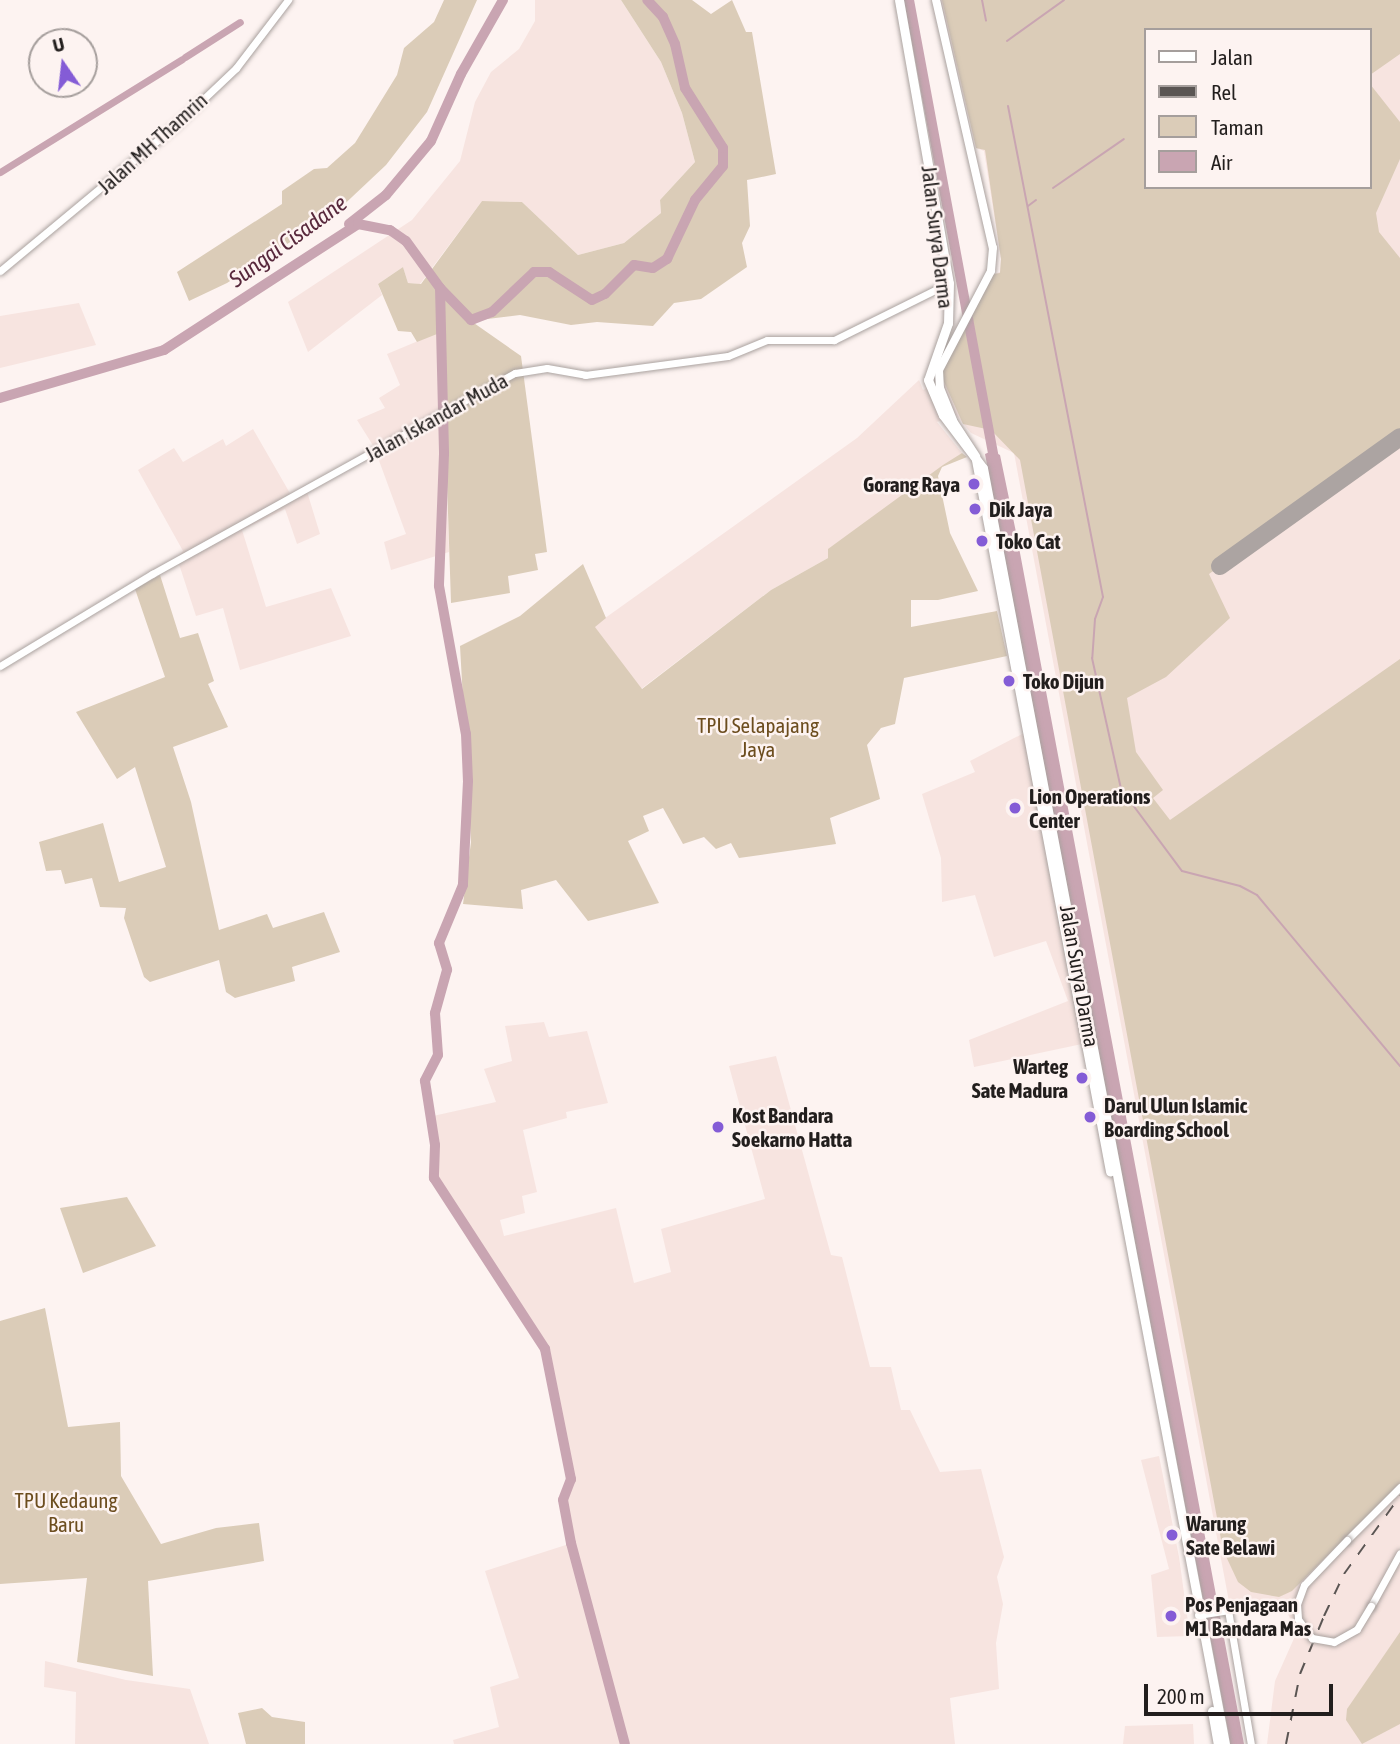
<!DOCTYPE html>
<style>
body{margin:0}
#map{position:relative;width:1400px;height:1744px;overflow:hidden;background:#fdf3f1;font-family:"Asap Condensed",sans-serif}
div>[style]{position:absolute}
.built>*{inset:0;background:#f7e4e0}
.green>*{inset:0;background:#dbccb8}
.water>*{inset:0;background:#c9a5b2}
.stream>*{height:2px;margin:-1px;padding:0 1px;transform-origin:1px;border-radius:1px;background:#c9a5b2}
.canal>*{height:7px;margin:-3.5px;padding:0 3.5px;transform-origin:3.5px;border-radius:3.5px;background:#c9a5b2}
.river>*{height:10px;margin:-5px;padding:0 5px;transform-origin:5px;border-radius:5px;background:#c9a5b2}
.taxiway>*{height:18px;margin:-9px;padding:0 9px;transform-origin:9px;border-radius:9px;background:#aca4a2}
.roads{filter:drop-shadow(0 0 2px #aaa29f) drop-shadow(0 0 2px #aaa29f)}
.tertiary>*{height:7px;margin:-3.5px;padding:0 3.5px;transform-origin:3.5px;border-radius:3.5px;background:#fff}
.secondary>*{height:8px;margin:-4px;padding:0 4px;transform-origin:4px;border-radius:4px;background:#fff}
.primary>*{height:9px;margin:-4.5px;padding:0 4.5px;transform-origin:4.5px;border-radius:4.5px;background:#fff}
.rail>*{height:2px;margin-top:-1px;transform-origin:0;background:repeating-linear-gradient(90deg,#5a5553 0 12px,transparent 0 24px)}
.bridges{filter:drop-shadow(0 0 2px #aaa29f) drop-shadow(0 0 2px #aaa29f)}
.tertiary-bridge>*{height:7px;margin:-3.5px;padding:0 3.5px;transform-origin:3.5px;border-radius:3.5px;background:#fff}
.dots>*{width:19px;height:19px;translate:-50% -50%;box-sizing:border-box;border:4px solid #fdf3f1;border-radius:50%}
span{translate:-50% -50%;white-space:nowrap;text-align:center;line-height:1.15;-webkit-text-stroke:5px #fdf3f1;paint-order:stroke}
.street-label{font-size:21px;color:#221e1d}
.poi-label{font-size:21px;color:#221e1d;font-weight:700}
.right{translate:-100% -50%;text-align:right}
.left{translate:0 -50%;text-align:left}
.park-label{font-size:21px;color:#6c4d1e}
.water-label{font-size:23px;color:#58283c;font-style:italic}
.legend{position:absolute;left:1144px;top:28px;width:228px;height:161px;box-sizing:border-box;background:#fdf3f1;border:2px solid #a59e9c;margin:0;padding:9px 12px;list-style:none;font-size:21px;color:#221e1d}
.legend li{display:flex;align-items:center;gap:14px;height:35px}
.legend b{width:35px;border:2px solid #a59e9c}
.north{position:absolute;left:28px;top:28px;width:70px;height:70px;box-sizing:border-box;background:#fdf3f1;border:2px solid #a59e9c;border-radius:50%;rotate:346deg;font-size:19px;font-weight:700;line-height:28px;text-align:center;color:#221e1d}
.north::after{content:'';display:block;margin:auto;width:24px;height:32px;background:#845cd6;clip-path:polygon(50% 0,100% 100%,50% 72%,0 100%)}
.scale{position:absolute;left:1144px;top:1684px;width:189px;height:32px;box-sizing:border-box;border:4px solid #221e1d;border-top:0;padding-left:9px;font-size:21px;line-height:24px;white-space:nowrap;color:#221e1d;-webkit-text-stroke:5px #fdf3f1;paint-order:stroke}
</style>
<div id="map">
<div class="built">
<i style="clip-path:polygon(535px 0,621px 0,661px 62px,682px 113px,695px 162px,660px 200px,661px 213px,624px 243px,578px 255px,522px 202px,482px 201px,420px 284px,408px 283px,403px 267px,378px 284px,382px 295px,308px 352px,288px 302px,412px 220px,460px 161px,475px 102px,491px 72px,519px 49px,535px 21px)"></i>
<i style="clip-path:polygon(evenodd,940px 0,1400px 0,1400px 1744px,1267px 1744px,1275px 1681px,1296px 1634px,1283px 1601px,1230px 1607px,1014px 453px,971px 433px,956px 415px,937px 422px,962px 453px,829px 549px,828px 558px,771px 590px,641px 689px,594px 626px,857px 438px,919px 380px,923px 390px,942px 382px,968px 321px,994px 274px,1000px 272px,1001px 259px,984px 151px,976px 148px,940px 0,1146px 30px,1370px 30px,1370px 187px,1146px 187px,1146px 30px)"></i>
<i style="clip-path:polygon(79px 303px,96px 345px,0 368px,0 316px)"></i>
<i style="clip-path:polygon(442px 331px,449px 552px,391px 570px,384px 542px,406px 534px,374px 447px,357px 420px,385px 408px,379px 398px,400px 385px,387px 354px)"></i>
<i style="clip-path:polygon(253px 429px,291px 495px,305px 485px,320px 534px,297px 544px,285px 509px,242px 530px,266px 607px,331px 588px,351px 636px,240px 670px,223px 608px,196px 616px,177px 558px,183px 551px,138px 470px,174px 448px,183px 462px,223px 439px,226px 446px)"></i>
<i style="clip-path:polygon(1024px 733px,1082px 1044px,974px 1067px,969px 1040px,1068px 1001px,1046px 941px,994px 957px,975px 895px,942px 902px,941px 858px,922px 794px,975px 772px,970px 761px)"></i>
<i style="clip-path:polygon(544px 1022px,549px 1037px,587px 1031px,608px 1103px,566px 1112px,567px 1118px,523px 1130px,537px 1192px,522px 1196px,525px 1213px,500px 1220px,504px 1236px,616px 1208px,634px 1283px,671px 1272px,661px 1229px,765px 1199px,729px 1066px,776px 1056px,831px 1255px,842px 1257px,870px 1367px,891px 1367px,901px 1410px,910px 1410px,940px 1472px,981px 1469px,1004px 1557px,997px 1577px,1003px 1604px,996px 1643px,999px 1689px,950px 1698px,955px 1744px,454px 1744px,453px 1740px,499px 1727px,490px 1687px,519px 1678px,485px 1571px,569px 1544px,561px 1501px,573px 1483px,546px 1350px,471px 1245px,435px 1179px,438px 1142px,433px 1116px,496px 1102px,484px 1069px,512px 1061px,505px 1026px)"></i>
<i style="clip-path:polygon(1159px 1456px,1179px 1557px,1190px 1636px,1157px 1637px,1151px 1575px,1169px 1569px,1141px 1460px)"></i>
<i style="clip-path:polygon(45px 1661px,126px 1680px,190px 1689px,209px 1744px,75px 1744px,76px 1692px,44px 1687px)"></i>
<i style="clip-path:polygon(1193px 1724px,1194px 1744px,1123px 1744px,1125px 1726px)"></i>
</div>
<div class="green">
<i style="clip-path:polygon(444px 0,477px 0,427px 112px,386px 165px,335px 213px,227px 283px,189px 301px,177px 272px,282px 204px,282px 191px,314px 169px,327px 168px,355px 143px,397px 75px,404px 48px,434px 22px)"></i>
<i style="clip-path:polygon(621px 0,692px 0,711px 14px,732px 0,746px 32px,752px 32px,776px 174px,747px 180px,750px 226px,742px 243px,747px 267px,701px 299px,674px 303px,653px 326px,597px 322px,571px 325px,520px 315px,471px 321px,521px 356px,547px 552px,535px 554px,538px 570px,508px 576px,510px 593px,451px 603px,442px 332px,417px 342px,411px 332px,398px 331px,378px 284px,403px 267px,408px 283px,421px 284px,482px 201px,522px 202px,578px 255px,624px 243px,661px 213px,660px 200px,695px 162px,682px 113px,661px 62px)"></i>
<i style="clip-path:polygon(942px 0,1400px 0,1400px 54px,1370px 75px,1370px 30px,1146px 30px,1146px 187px,1370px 187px,1370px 84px,1400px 122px,1400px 159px,1376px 213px,1379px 232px,1400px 258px,1400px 437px,1209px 574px,1230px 618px,1166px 677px,1127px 698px,1136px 752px,1163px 790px,1153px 798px,1170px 820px,1400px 659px,1400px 1483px,1292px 1591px,1279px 1597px,1251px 1592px,1238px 1582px,1223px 1550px,1020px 460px,991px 430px,963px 424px,940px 373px,994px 274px,1000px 273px,1001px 259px,985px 150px,976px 148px)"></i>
<i style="clip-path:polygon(962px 453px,967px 457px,942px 467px,938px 476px,950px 533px,978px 591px,938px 600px,911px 600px,911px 627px,997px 611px,1007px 656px,904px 678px,895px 724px,881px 728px,867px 745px,880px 799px,830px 818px,836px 844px,739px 858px,731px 843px,716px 849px,704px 837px,683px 844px,663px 808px,643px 816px,649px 831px,628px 841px,659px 903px,588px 921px,556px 880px,521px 890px,523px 909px,463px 904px,471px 842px,460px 646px,520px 616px,583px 564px,606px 618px,595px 627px,642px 689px,771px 590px,828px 558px,828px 549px,943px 465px)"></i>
<i style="clip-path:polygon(160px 575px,180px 638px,198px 633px,214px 681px,208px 684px,228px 727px,173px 747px,191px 802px,219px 930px,267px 914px,273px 928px,324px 912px,340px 952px,292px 967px,295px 981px,235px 998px,226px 992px,219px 960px,150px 982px,144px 977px,124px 918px,126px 908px,100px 907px,92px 878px,65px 884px,61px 870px,46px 871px,39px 842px,103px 823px,119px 882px,166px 867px,135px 767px,117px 779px,76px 712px,165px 677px,135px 589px)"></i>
<i style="clip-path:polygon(127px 1197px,156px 1246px,83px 1273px,60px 1208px)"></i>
<i style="clip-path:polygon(45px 1308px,68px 1427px,120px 1422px,121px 1476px,161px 1544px,216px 1528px,259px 1523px,264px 1561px,148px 1581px,153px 1676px,77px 1662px,87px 1578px,0 1584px,0 1321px)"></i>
<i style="clip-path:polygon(1400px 1632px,1400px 1724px,1362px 1744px,1346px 1720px,1347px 1709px)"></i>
<i style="clip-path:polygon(262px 1708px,272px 1717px,305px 1722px,305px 1744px,246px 1744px,238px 1713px)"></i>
</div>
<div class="water">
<i style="clip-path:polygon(992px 451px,1000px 455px,1017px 537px,1244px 1744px,1230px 1744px,1228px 1731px,985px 454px)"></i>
</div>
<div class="stream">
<i style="left:982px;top:0;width:21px;rotate:79deg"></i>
<i style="left:1007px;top:41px;width:70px;rotate:-35.7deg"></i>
<i style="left:1008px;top:106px;width:500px;rotate:79.05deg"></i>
<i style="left:1103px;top:597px;width:23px;rotate:110deg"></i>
<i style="left:1095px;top:619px;width:39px;rotate:94deg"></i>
<i style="left:1092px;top:658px;width:134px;rotate:77.5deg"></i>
<i style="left:1121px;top:789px;width:102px;rotate:53.4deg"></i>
<i style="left:1182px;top:871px;width:60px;rotate:14.5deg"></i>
<i style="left:1240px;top:886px;width:19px;rotate:28deg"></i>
<i style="left:1257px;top:895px;width:223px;rotate:50.1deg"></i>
<i style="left:1053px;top:188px;width:86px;rotate:-34.6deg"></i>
<i style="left:1028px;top:206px;width:10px;rotate:-37deg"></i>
</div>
<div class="canal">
<i style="left:185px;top:57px;width:65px;rotate:-32.5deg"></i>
<i style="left:0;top:172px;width:214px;rotate:-31.8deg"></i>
</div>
<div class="river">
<i style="left:909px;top:0;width:470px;rotate:79.5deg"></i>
<i style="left:349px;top:224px;width:47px;rotate:-38.1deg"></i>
<i style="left:386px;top:195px;width:70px;rotate:-50.2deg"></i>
<i style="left:431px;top:141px;width:73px;rotate:-65.9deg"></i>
<i style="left:461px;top:74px;width:85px;rotate:-60.4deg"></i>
<i style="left:440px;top:288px;width:166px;rotate:88.6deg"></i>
<i style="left:444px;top:454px;width:132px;rotate:92.2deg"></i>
<i style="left:439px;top:586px;width:150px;rotate:79.7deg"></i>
<i style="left:466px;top:734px;width:47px;rotate:87.6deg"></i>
<i style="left:468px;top:781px;width:104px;rotate:92.8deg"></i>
<i style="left:463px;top:885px;width:63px;rotate:112.5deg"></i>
<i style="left:439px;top:943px;width:28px;rotate:73deg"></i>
<i style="left:447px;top:970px;width:45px;rotate:105.6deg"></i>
<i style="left:435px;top:1013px;width:42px;rotate:85.9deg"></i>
<i style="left:438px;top:1055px;width:29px;rotate:117deg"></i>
<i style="left:425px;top:1081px;width:65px;rotate:81.1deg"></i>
<i style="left:435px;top:1145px;width:33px;rotate:92deg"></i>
<i style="left:434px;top:1178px;width:204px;rotate:57deg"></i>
<i style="left:545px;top:1349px;width:133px;rotate:78.7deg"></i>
<i style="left:571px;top:1479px;width:22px;rotate:111deg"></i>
<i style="left:563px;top:1500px;width:44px;rotate:79.5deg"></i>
<i style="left:571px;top:1543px;width:208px;rotate:75deg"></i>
<i style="left:0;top:398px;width:171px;rotate:-16.3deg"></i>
<i style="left:164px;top:350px;width:231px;rotate:-33deg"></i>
<i style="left:358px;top:224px;width:33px;rotate:11deg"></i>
<i style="left:390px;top:230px;width:19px;rotate:35deg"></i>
<i style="left:406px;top:241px;width:58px;rotate:54.1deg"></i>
<i style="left:440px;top:288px;width:45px;rotate:45.9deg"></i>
<i style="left:471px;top:320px;width:22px;rotate:-21deg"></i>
<i style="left:492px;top:312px;width:58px;rotate:-43.6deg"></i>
<i style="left:534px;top:272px;width:15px"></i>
<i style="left:549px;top:272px;width:51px;rotate:33.1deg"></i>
<i style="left:592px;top:300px;width:14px;rotate:-25deg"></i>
<i style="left:605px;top:294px;width:41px;rotate:-45deg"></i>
<i style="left:634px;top:265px;width:19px;rotate:9deg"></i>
<i style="left:653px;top:268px;width:17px;rotate:-33deg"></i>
<i style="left:667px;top:259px;width:65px;rotate:-64.6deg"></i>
<i style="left:695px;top:200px;width:44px;rotate:-50.5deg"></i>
<i style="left:723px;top:166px;width:18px;rotate:-90deg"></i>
<i style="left:723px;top:148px;width:71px;rotate:-122.3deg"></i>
<i style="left:685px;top:88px;width:45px;rotate:-102.8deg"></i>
<i style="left:675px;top:44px;width:30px;rotate:-114deg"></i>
<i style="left:663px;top:17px;width:23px;rotate:-133deg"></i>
</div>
<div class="taxiway">
<i style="left:1220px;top:566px;width:221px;rotate:-35.6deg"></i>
</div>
<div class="roads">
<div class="tertiary">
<i style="left:0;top:271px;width:229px;rotate:-39.7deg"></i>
<i style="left:176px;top:125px;width:83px;rotate:-43.5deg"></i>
<i style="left:236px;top:68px;width:86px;rotate:-52.6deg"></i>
<i style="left:0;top:666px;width:178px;rotate:-31.2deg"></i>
<i style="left:152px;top:574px;width:415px;rotate:-29deg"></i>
<i style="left:515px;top:373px;width:32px;rotate:-9deg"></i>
<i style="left:547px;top:368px;width:39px;rotate:10deg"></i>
<i style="left:585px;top:375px;width:144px;rotate:-7.6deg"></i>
<i style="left:728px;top:356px;width:42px;rotate:-22.3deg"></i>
<i style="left:767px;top:340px;width:67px"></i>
<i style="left:834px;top:340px;width:128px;rotate:-26.4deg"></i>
<i style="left:1347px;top:1540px;width:75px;rotate:-45deg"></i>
<i style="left:1371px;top:1606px;width:60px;rotate:-61.3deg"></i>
<i style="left:1198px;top:1615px;width:30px;rotate:-9deg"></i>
<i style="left:1228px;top:1610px;width:136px;rotate:80.3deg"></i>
</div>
<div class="secondary">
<i style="left:936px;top:0;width:254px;rotate:77.1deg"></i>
<i style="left:993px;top:248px;width:23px;rotate:95deg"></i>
<i style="left:991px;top:271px;width:112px;rotate:117.7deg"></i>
<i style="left:939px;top:370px;width:18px;rotate:87deg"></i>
<i style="left:940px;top:388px;width:35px;rotate:68deg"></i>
<i style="left:953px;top:421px;width:42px;rotate:56.7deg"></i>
</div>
<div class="primary">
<i style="left:899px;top:0;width:287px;rotate:80deg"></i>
<i style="left:949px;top:283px;width:40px;rotate:91.4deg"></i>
<i style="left:948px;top:323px;width:60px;rotate:109.3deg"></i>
<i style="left:928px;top:380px;width:38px;rotate:67deg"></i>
<i style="left:943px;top:415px;width:66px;rotate:53deg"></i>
<i style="left:983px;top:468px;width:1299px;rotate:79.26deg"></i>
<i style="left:976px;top:460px;width:724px;rotate:79.33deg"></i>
<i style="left:1212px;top:1711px;width:34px;rotate:80deg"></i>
</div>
</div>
<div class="rail">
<i style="left:1286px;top:1744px;width:71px;rotate:-78.7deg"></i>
<i style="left:1300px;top:1674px;width:63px;rotate:-67.5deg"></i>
<i style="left:1324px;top:1616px;width:47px;rotate:-64.5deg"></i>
<i style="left:1344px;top:1574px;width:96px;rotate:-54.3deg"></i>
</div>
<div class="bridges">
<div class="tertiary-bridge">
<i style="left:1347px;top:1540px;width:62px;rotate:133.7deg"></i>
<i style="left:1304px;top:1585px;width:20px;rotate:110deg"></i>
<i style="left:1297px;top:1604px;width:15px;rotate:86deg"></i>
<i style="left:1298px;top:1619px;width:24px;rotate:54deg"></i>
<i style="left:1312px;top:1638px;width:22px;rotate:10deg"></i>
<i style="left:1334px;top:1642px;width:26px;rotate:-29deg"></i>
<i style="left:1357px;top:1629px;width:27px;rotate:-59deg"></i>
</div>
</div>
<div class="dots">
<i style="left:974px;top:484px;background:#845cd6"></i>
<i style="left:975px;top:509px;background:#845cd6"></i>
<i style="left:982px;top:541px;background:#845cd6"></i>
<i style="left:1009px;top:681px;background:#845cd6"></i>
<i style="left:1015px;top:808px;background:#845cd6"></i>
<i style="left:1082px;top:1078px;background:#845cd6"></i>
<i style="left:1090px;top:1117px;background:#845cd6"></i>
<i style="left:718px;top:1127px;background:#845cd6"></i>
<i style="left:1172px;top:1535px;background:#845cd6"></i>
<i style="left:1171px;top:1616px;background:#845cd6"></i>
</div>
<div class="street-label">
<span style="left:152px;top:143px;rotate:-42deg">Jalan MH Thamrin</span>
<span style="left:938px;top:237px;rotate:83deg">Jalan Surya Darma</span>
<span style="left:436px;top:417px;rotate:-29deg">Jalan Iskandar Muda</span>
<span style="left:1080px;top:976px;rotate:80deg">Jalan Surya Darma</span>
</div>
<div class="poi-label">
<span class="right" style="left:960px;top:484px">Gorang Raya</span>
<span class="left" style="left:989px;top:509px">Dik Jaya</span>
<span class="left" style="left:996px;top:541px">Toko Cat</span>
<span class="left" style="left:1023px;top:681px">Toko Dijun</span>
<span class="left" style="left:1029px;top:808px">Lion Operations<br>Center</span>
<span class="right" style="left:1068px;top:1078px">Warteg<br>Sate Madura</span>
<span class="left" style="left:1104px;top:1117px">Darul Ulun Islamic<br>Boarding School</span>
<span class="left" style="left:732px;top:1127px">Kost Bandara<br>Soekarno Hatta</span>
<span class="left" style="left:1186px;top:1535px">Warung<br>Sate Belawi</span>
<span class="left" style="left:1185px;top:1616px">Pos Penjagaan<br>M1 Bandara Mas</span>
</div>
<div class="park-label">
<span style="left:758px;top:737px">TPU Selapajang<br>Jaya</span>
<span style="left:66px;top:1512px">TPU Kedaung<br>Baru</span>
</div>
<div class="water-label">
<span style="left:288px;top:241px;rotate:-36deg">Sungai Cisadane</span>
</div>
<ul class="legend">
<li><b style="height:9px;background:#fff"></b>Jalan</li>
<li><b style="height:9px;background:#5a5553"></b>Rel</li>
<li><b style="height:19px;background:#dbccb8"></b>Taman</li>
<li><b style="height:19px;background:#c9a5b2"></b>Air</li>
</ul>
<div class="north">U</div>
<div class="scale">200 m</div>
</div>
